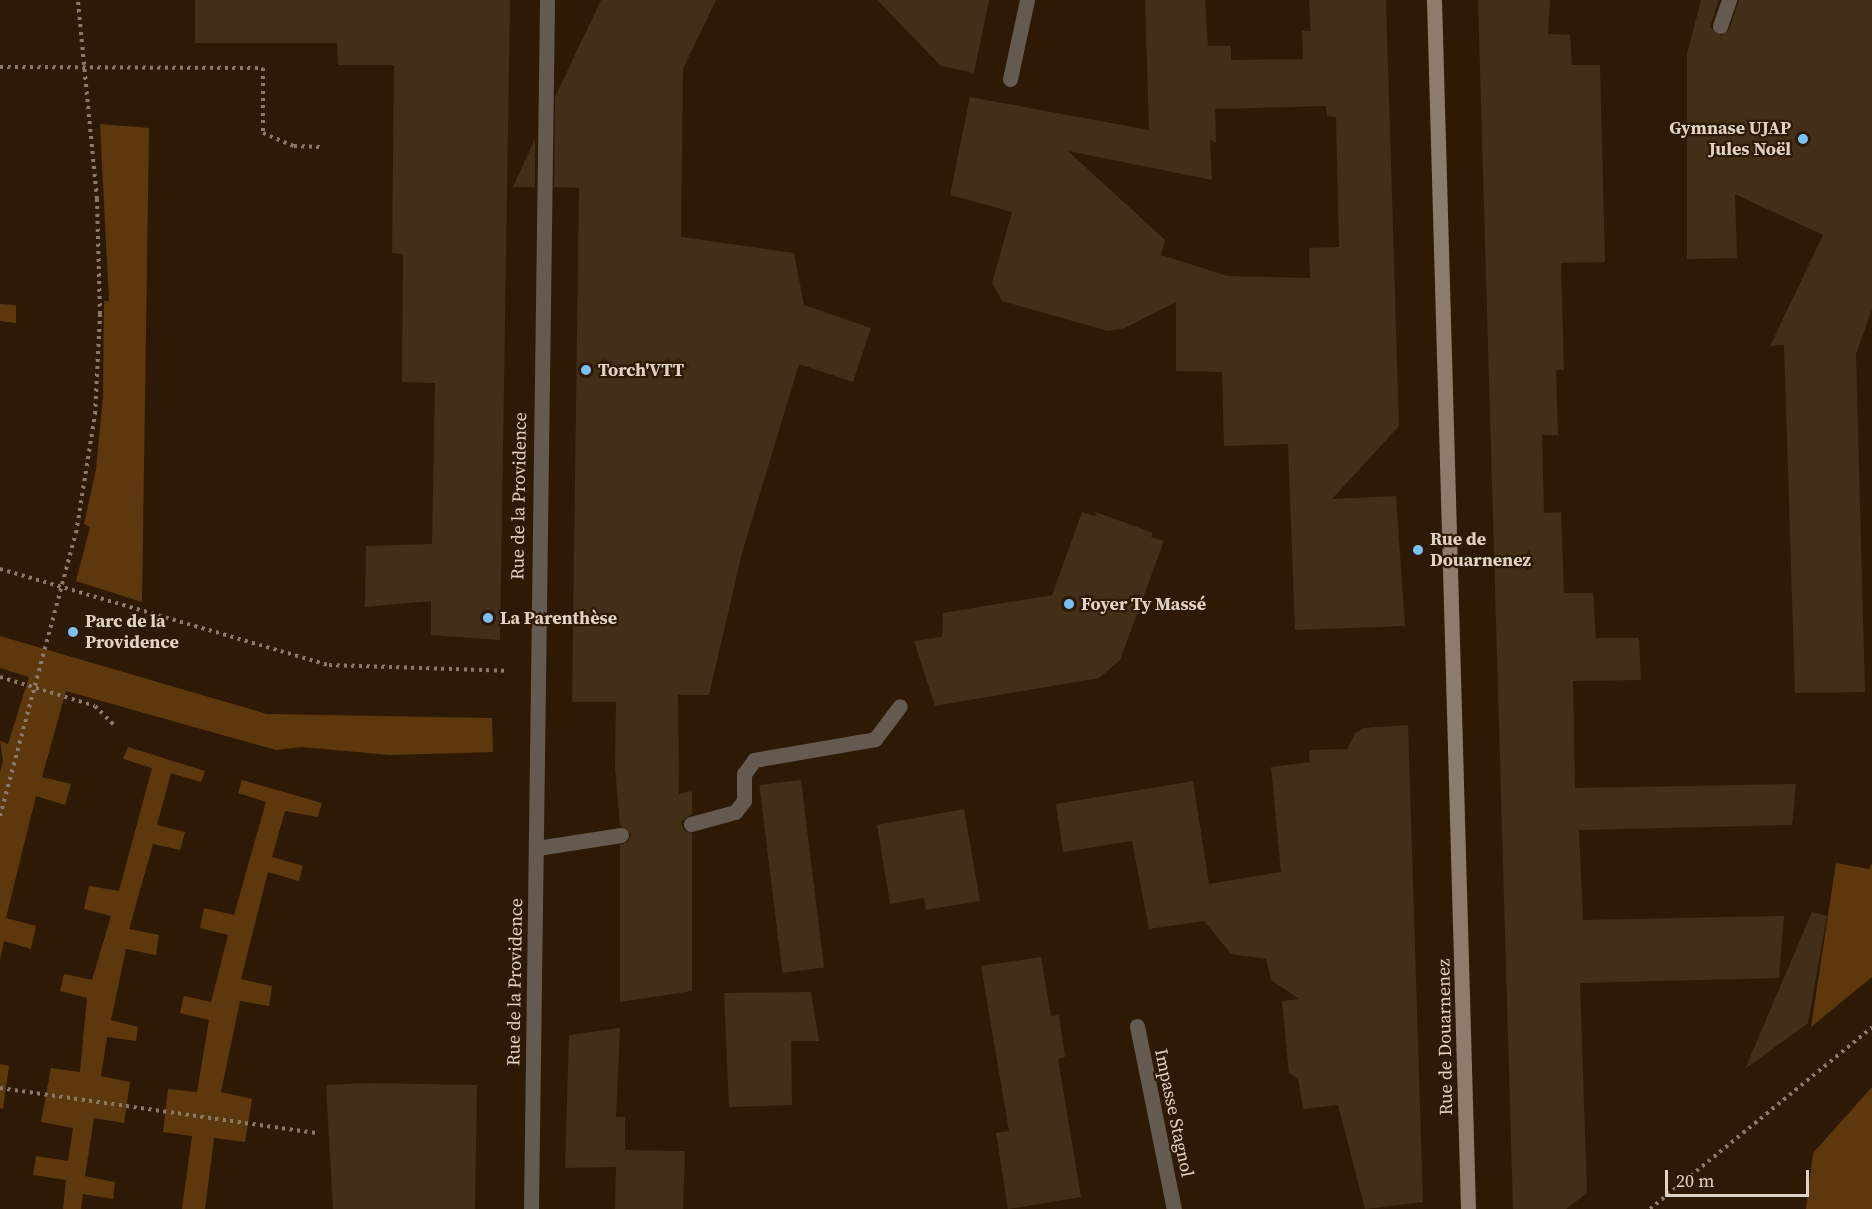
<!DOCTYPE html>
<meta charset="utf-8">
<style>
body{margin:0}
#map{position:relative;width:1872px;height:1209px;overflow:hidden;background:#2e1a04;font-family:"Source Serif 4",serif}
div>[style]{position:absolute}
.green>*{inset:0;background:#5d380d}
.building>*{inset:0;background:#432e18;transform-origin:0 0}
.path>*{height:4px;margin-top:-2px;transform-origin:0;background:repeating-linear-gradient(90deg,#8a7968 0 3px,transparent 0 7.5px)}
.service>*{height:15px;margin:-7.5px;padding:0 7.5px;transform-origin:7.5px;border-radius:7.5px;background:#655a50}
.minor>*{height:15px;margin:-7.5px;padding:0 7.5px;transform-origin:7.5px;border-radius:7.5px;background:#655a50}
.tertiary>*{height:15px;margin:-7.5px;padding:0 7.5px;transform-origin:7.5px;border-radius:7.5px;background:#655a50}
.secondary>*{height:15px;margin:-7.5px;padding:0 7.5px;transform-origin:7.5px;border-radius:7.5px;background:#8d7c6c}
.dots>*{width:16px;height:16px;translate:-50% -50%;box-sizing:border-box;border:3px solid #2e1a04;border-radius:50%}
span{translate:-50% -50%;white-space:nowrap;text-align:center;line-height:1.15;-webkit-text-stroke:4.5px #2e1a04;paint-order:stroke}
.poi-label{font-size:18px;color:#e0d2c5;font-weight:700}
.right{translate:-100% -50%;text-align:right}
.left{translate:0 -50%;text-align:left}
.street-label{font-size:18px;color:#e0d2c5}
.scale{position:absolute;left:1665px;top:1170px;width:144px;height:27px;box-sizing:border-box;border:3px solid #e0d2c5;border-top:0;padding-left:8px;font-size:18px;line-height:21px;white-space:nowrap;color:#e0d2c5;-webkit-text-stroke:4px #2e1a04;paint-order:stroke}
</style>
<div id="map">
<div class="green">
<i style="clip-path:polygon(100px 124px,149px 128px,142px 602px,76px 581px,90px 527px,84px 524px,96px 469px,103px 397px,104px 301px,109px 301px)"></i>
<i style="clip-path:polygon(0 304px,16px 305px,16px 323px,0 321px)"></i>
<i style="clip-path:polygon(0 636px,267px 714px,492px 718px,493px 752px,390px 755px,302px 747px,276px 750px,66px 691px,42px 777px,71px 784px,65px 805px,36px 796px,6px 918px,36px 926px,31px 949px,4px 941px,0 959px,0 773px,3px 761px,0 741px,8px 744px,29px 677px,0 668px)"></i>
<i style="clip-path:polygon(128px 747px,205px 771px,201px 782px,171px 773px,157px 825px,185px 832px,180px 850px,153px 844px,129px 929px,159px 935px,156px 955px,126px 949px,111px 1020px,138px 1027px,136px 1041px,107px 1037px,101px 1076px,130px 1082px,124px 1123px,94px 1118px,85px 1176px,115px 1182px,113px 1199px,83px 1194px,81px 1209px,63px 1209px,66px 1180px,33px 1175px,36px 1156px,68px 1161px,73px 1128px,41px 1122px,51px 1068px,80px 1072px,87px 998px,60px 991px,64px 974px,92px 980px,111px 916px,84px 909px,89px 886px,119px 891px,152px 768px,123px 759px)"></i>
<i style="clip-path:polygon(242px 780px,322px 803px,318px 817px,285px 811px,272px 857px,303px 866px,299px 881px,268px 872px,241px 979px,272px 986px,269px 1006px,240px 1001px,221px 1092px,252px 1099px,245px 1142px,214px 1138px,205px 1209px,182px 1209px,192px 1136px,163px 1132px,168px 1089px,197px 1092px,209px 1020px,180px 1013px,184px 996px,211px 1002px,228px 935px,200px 928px,204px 908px,234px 915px,266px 802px,238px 793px)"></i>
<i style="clip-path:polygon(1836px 863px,1869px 869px,1872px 863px,1872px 977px,1811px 1027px)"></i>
<i style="clip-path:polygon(0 1064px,9px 1066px,3px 1109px,0 1108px)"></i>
<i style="clip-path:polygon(1872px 1087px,1872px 1209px,1806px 1209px,1813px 1153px)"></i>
</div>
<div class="building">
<i style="clip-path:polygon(195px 0,510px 0,500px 640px,431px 635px,431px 601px,365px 607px,366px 546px,432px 544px,435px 383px,402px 382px,403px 254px,392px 253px,394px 65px,338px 65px,337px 43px,195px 43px)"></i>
<i style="clip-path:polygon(601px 0,716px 0,683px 69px,681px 237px,794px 253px,804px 305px,871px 328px,853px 382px,799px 364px,742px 553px,709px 695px,678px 695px,679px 794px,692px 791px,692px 814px,681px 822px,684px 830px,692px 833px,692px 991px,620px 1002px,620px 845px,628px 842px,631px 834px,620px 825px,615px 768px,616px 702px,572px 702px,579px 188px,554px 187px,555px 97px)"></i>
<i style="clip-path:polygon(877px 0,989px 0,974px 73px,941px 66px)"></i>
<i style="clip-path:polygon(evenodd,1145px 0,1205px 0,1208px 46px,1231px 46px,1231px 60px,1303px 59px,1302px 31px,1311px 31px,1309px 0,1386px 0,1399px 426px,1332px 499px,1396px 496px,1405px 626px,1295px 630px,1288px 444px,1224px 446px,1222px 372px,1176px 371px,1176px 302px,1125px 328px,1108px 331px,1002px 301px,992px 283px,1012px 212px,950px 195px,970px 97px,1149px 130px,1145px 0,1326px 106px,1327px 116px,1336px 117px,1339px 247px,1309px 248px,1310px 278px,1228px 276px,1161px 255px,1165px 240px,1068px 151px,1212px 180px,1210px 140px,1216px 143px,1215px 109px,1326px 106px)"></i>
<i style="clip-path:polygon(1478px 0,1550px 0,1548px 34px,1570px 35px,1572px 65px,1600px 65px,1605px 262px,1561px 263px,1564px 370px,1556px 370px,1558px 435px,1542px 435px,1544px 513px,1561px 512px,1564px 593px,1593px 593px,1596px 638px,1639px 638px,1641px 680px,1573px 681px,1575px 788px,1796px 784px,1792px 825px,1579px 830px,1583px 920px,1784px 916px,1779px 978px,1580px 983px,1587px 1193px,1566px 1209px,1513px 1209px)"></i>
<i style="clip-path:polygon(1701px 0,1719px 0,1710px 27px,1721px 36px,1729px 29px,1739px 0,1872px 0,1872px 309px,1856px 354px,1865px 692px,1795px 693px,1784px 345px,1770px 346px,1823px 235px,1735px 194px,1737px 258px,1687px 259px,1687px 54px)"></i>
<i style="clip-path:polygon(535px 139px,535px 187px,513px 187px)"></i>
<i style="clip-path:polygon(1082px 512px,1095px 516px,1096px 512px,1153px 533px,1151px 537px,1164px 541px,1120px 660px,1099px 678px,935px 706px,914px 641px,942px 637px,943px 613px,1052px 595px)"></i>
<i style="clip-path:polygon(1408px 725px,1423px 1202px,1365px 1209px,1338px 1105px,1303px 1109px,1298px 1078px,1289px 1073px,1282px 1001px,1299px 999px,1271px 980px,1266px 959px,1231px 954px,1204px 921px,1149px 929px,1132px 841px,1063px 852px,1056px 804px,1193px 781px,1209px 884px,1281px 872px,1271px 767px,1310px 762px,1309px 750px,1347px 749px,1355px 733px,1364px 728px)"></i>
<i style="left:801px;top:780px;width:189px;height:42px;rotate:83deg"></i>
<i style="clip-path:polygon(964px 809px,980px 901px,926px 910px,924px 898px,890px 904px,877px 825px)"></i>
<i style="clip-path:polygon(1812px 912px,1827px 916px,1808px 1023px,1745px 1069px)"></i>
<i style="clip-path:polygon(1041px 957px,1051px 1016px,1059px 1015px,1065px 1057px,1058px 1059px,1081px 1197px,1008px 1209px,996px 1133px,1009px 1131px,981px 966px)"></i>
<i style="clip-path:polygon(811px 992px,819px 1041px,791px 1041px,792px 1105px,729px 1107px,724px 993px)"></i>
<i style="clip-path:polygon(620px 1028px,616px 1117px,625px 1117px,625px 1150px,685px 1151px,683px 1209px,615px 1209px,616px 1167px,565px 1168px,569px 1035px)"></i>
<i style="clip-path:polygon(367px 1083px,477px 1085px,475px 1209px,333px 1209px,326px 1085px)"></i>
</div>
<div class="path">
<i style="left:0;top:67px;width:263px;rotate:0.2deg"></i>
<i style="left:263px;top:68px;width:65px;rotate:90deg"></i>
<i style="left:263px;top:133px;width:34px;rotate:23deg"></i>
<i style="left:294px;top:146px;width:28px;rotate:2deg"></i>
<i style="left:0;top:569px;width:343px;rotate:16.3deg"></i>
<i style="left:329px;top:665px;width:177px;rotate:1.9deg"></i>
<i style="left:0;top:677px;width:99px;rotate:17deg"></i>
<i style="left:95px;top:706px;width:27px;rotate:45deg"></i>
<i style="left:0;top:816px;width:293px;rotate:-75deg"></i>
<i style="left:76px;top:533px;width:121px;rotate:-80.9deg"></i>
<i style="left:95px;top:414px;width:100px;rotate:-87.1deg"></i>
<i style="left:100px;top:314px;width:115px;rotate:-91.5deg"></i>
<i style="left:97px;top:199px;width:200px;rotate:-95.5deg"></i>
<i style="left:0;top:1088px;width:319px;rotate:8.1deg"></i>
<i style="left:1650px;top:1209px;width:287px;rotate:-39.3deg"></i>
</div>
<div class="service">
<i style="left:1720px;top:26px;width:28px;rotate:-71deg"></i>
<i style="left:1010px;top:79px;width:81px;rotate:-77.9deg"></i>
<i style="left:691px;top:824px;width:46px;rotate:-15.3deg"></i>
<i style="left:735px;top:812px;width:14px;rotate:-51deg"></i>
<i style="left:744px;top:801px;width:27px;rotate:-90deg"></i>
<i style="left:744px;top:774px;width:17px;rotate:-54deg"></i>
<i style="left:754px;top:760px;width:123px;rotate:-9.8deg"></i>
<i style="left:875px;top:739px;width:41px;rotate:-52.9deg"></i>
<i style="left:537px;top:848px;width:85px;rotate:-8.8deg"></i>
</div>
<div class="minor">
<i style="left:1137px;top:1026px;width:187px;rotate:78.6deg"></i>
</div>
<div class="tertiary">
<i style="left:531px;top:1209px;width:1209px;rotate:-89.24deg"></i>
</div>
<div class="secondary">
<i style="left:1434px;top:0;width:1209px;rotate:88.39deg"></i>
</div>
<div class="dots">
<i style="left:1803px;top:139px;background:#79bff8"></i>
<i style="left:586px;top:370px;background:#79bff8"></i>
<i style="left:1418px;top:550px;background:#79bff8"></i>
<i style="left:1069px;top:604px;background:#79bff8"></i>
<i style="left:488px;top:618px;background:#79bff8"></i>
<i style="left:73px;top:632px;background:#79bff8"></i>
</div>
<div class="poi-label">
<span class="right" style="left:1791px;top:139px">Gymnase UJAP<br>Jules Noël</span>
<span class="left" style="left:598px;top:370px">Torch'VTT</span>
<span class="left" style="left:1430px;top:550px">Rue de<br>Douarnenez</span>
<span class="left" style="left:1081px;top:604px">Foyer Ty Massé</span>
<span class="left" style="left:500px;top:618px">La Parenthèse</span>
<span class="left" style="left:85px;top:632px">Parc de la<br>Providence</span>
</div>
<div class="street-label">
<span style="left:519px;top:496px;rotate:-89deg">Rue de la Providence</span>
<span style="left:515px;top:982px;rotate:-89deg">Rue de la Providence</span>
<span style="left:1445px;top:1037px;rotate:-91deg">Rue de Douarnenez</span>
<span style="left:1174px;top:1113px;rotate:78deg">Impasse Stagnol</span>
</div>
<div class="scale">20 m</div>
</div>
